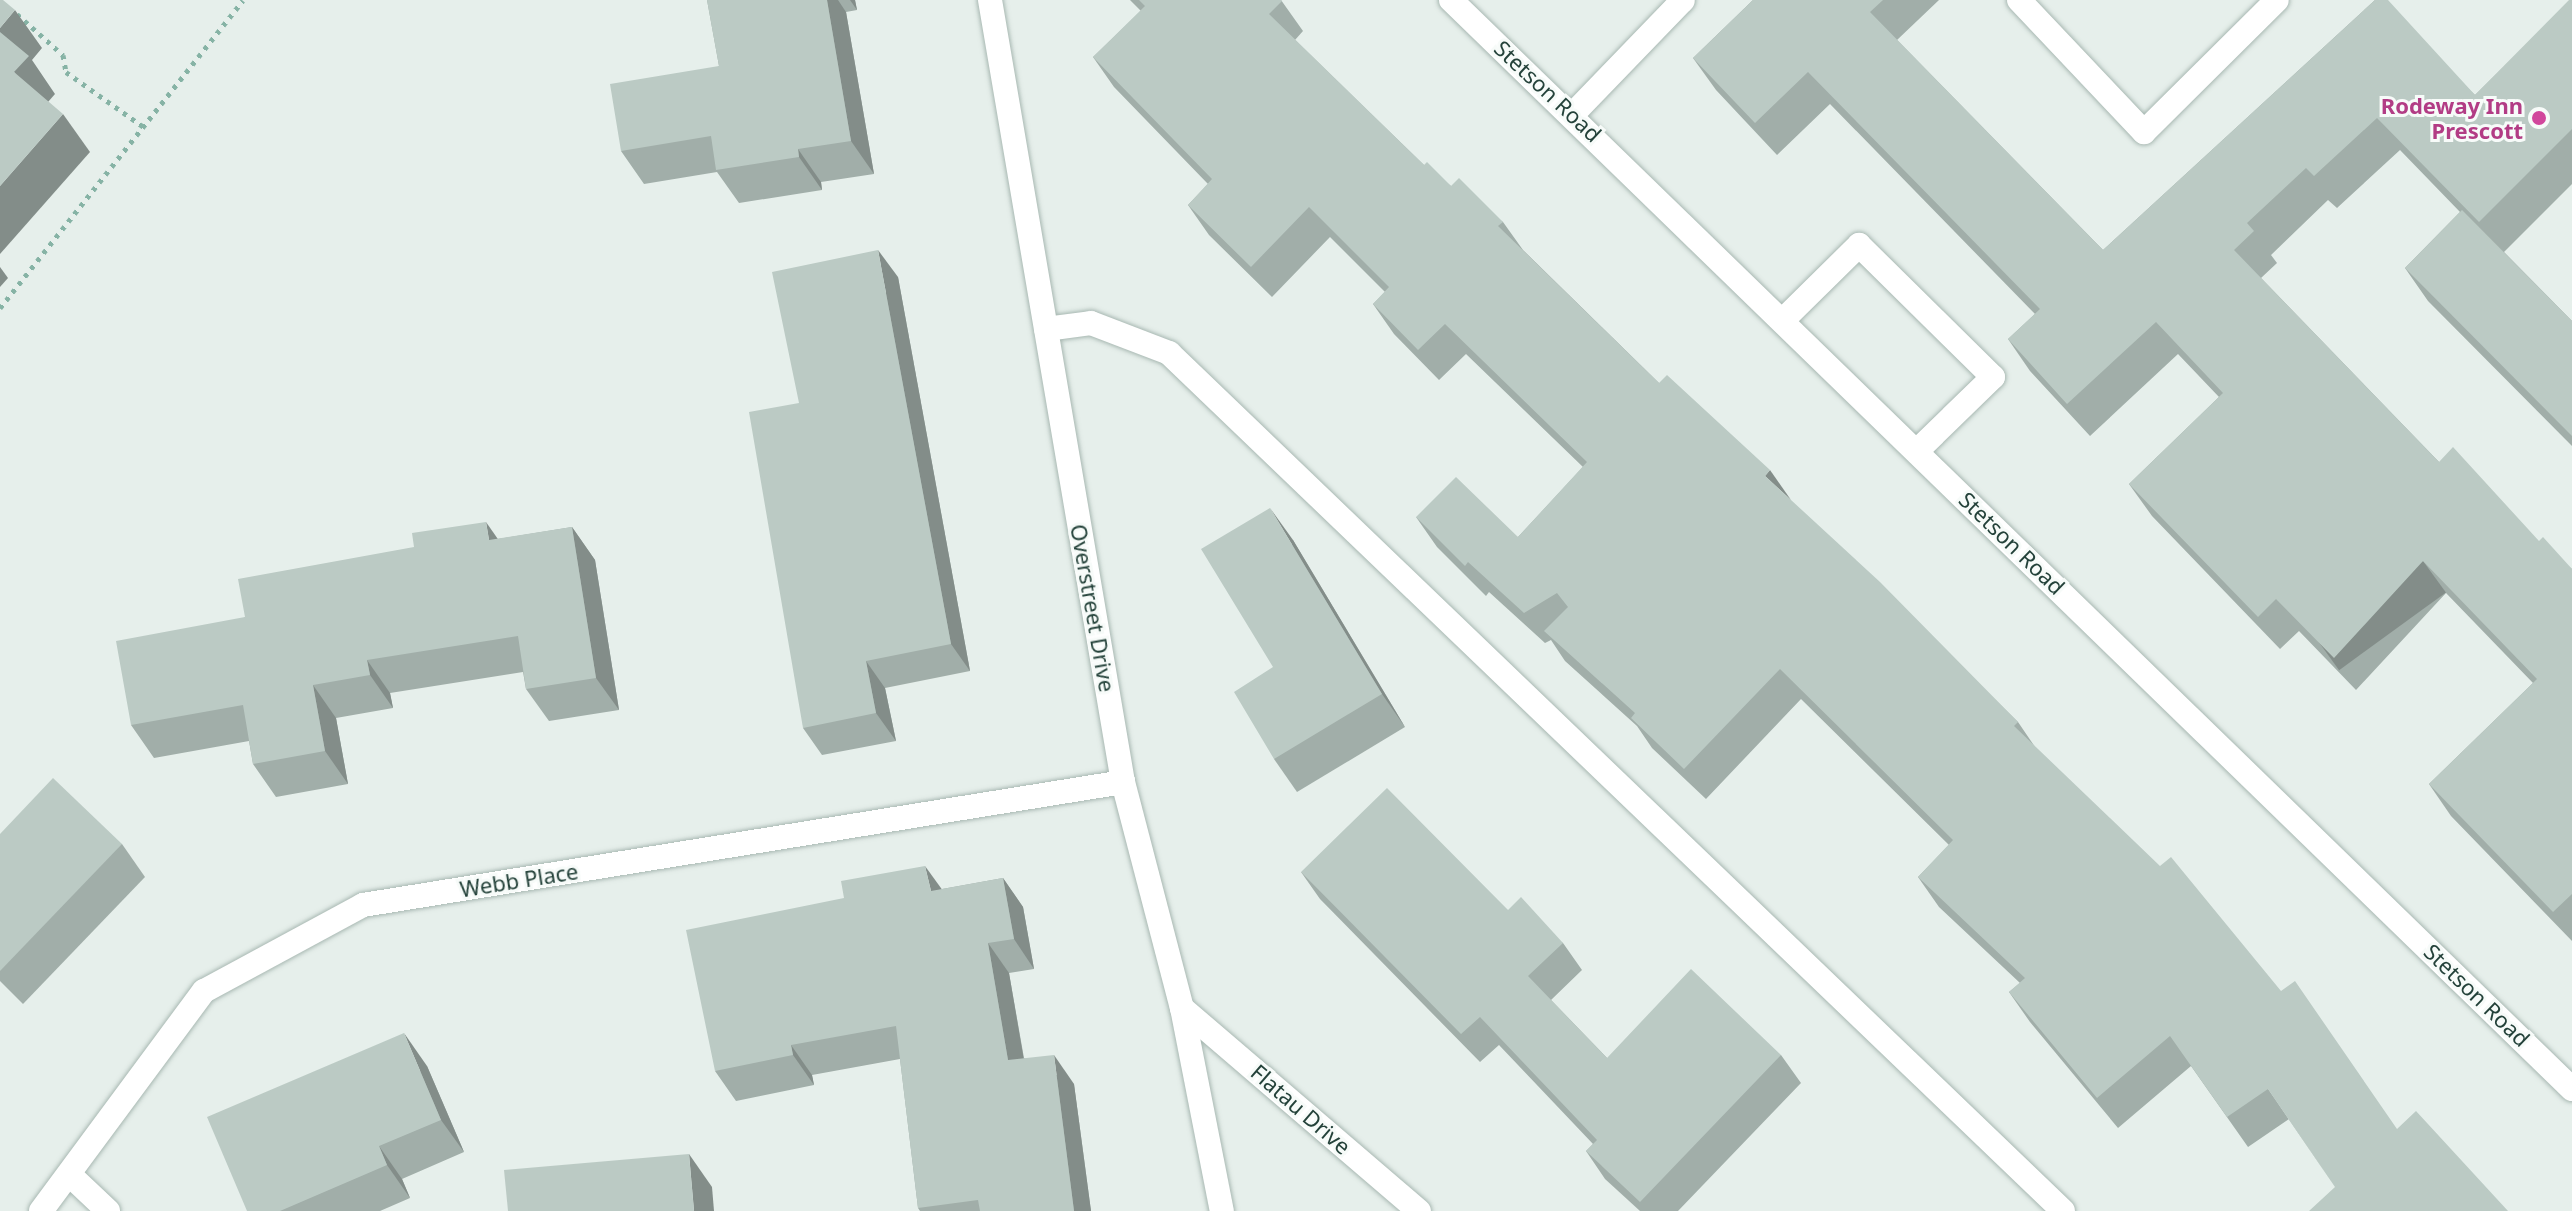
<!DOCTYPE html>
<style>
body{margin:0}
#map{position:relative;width:2572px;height:1211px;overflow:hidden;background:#e6efeb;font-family:"Noto Sans",sans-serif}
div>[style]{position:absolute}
.path>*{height:5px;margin-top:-2.5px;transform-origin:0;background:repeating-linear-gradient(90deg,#86b3a5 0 4px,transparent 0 10px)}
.roads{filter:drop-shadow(0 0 2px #a8b8b2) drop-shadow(0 0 2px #a8b8b2)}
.minor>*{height:24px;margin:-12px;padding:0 12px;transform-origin:12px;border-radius:12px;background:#fff}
.wall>*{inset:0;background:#a1aea9}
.shaded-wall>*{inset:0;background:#838d89;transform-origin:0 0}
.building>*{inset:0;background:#bbcac4}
.dots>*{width:22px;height:22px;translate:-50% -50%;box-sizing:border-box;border:4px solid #f7fbf9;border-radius:50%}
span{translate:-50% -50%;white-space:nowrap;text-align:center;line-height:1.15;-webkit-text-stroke:6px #f7fbf9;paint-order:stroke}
.street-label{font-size:22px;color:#24423a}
.hotel-label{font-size:22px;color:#b23c85;font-weight:700}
.right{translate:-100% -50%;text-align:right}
</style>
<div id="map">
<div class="path">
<i style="left:17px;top:14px;width:62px;rotate:41.7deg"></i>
<i style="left:63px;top:55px;width:17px;rotate:80deg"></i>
<i style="left:66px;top:72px;width:97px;rotate:35.3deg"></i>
<i style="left:0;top:308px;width:392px;rotate:-51.7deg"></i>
</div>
<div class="roads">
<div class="minor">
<i style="left:990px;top:0;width:793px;rotate:80.35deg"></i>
<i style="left:1123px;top:782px;width:234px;rotate:75.4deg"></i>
<i style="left:1182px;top:1008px;width:207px;rotate:78.9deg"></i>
<i style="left:1451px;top:0;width:1563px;rotate:44.17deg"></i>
<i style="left:2019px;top:0;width:182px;rotate:46.6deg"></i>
<i style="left:2144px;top:132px;width:187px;rotate:-44.8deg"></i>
<i style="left:1573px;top:114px;width:158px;rotate:-46deg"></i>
<i style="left:1783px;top:320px;width:107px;rotate:-44.6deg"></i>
<i style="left:1859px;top:245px;width:188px;rotate:44.6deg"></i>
<i style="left:1993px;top:377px;width:106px;rotate:135.8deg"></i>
<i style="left:1046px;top:329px;width:45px;rotate:-7.6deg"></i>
<i style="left:1091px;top:323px;width:84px;rotate:21deg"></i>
<i style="left:1169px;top:353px;width:1239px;rotate:43.82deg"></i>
<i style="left:1182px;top:1008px;width:312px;rotate:40.6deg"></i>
<i style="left:71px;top:1176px;width:51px;rotate:43.4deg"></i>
<i style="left:41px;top:1211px;width:274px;rotate:-53.5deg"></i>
<i style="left:204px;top:991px;width:181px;rotate:-28.4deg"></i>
<i style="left:363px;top:905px;width:770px;rotate:-9.19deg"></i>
</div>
</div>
<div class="wall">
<i style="clip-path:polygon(707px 0,855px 0,857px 10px,846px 12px,874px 174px,821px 182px,822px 190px,739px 203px,717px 172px,644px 184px,621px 151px,719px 66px)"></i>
<i style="clip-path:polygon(1130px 0,1281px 0,1303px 31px,1295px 40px,1424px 165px,1451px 186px,1503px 222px,1523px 250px,1659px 383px,1791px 501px,2018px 722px,2335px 1187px,2289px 1119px,2248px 1147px,2191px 1066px,2118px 1128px,2030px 1022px,2009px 992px,2020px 983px,1939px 907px,1918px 877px,1949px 845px,1801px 699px,1706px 799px,1652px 748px,1637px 726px,1565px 661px,1551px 640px,1545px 643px,1489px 592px,1486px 596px,1437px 547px,1416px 517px,1518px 537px,1583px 467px,1466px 354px,1439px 380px,1394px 334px,1373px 304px,1385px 292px,1330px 237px,1272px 297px,1209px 235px,1188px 205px,1208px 184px,1114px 87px,1093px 57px,1141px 11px)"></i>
<i style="clip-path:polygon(1753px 0,1939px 0,1897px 40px,2103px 250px,2375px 0,2475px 95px,2572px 0,2572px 184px,2504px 252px,2572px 321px,2572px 446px,2428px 301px,2405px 268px,2460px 212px,2400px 150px,2337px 208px,2328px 200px,2271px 255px,2277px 263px,2261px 278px,2439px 462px,2572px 569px,2572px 941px,2451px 816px,2429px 784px,2533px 683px,2446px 593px,2356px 690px,2299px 631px,2280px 649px,2152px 516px,2129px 484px,2219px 397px,2178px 354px,2090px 436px,2030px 371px,2008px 339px,2035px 314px,1830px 104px,1777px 155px,1716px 90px,1693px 58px)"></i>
<i style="clip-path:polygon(898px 277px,970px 671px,885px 688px,896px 741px,822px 755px,803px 728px,799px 403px)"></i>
<i style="clip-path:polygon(572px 527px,595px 560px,619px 710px,549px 721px,526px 689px,523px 672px,390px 693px,393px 708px,336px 718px,348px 784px,276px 797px,253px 764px,249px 741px,154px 758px,131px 725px,245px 617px,498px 539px)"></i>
<i style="clip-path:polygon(1293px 540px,1405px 727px,1297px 792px,1274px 759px,1273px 667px)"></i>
<i style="clip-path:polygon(0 834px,122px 844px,145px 877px,23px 1004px,0 981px)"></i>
<i style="clip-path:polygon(1301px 872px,1508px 910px,1563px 943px,1582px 970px,1551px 1000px,1607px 1058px,1781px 1055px,1801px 1083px,1678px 1211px,1640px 1211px,1605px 1179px,1586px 1151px,1593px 1144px,1499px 1045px,1480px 1062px,1320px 899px)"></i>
<i style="clip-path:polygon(1003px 878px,1023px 907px,1034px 969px,1009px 973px,1024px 1058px,1074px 1084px,1091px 1211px,920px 1211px,918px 1208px,900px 1059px,812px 1075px,814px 1085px,736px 1101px,715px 1071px,942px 889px)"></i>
<i style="clip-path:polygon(427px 1066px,464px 1152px,402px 1179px,410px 1198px,380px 1211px,247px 1211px)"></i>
</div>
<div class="shaded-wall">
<i style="clip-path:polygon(827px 0,838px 0,846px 12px,874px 174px,851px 141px)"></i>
<i style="clip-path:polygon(850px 0,855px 0,857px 10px)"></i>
<i style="clip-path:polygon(15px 10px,42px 48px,32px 60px,55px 94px,41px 110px,14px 72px,0 33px,0 28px)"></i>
<i style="clip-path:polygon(63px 114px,90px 152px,0 254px,0 186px)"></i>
<i style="clip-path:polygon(798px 149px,821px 182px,822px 190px,799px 157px)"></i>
<i style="clip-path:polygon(878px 250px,898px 277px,970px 671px,951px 644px)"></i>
<i style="clip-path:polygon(0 267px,8px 278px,0 287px)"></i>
<i style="clip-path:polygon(1770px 470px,1791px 500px,1765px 476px)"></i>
<i style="clip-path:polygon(1270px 508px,1293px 540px,1405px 727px,1382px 694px)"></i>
<i style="clip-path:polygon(486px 522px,509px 555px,489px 540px)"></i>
<i style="clip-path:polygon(572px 527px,595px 560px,619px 710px,596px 678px)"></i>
<i style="left:2423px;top:561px;width:39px;height:132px;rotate:54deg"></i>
<i style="clip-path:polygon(367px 660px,390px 693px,393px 708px,370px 675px)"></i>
<i style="clip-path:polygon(866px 661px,885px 688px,896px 741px,876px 713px)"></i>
<i style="clip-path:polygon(313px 685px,336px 718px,348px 784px,325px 751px)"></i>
<i style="clip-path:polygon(925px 866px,946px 895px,931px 891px)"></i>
<i style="clip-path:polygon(1003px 878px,1023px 907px,1034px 969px,1014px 939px)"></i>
<i style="clip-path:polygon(988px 943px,1009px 973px,1029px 1090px,1008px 1060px)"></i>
<i style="clip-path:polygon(404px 1033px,427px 1066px,464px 1152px,441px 1120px)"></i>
<i style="clip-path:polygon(791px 1045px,812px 1075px,814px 1085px,793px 1055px)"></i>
<i style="clip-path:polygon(1054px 1055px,1074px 1084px,1091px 1211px,1074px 1211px)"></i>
<i style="clip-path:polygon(379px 1146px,402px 1179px,410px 1198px,387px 1165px)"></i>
<i style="clip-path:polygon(689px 1154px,712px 1187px,714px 1211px,694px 1211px)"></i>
</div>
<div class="building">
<i style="clip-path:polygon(0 0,3px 0,15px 10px,0 28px)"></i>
<i style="clip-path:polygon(707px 0,827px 0,851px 141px,798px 149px,799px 157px,716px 170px,711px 136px,621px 151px,610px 84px,719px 66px)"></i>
<i style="clip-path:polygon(1139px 0,1281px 0,1282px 1px,1269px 14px,1424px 165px,1427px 162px,1451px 186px,1459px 178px,1503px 222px,1498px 226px,1659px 383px,1667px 375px,1770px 470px,1765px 476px,1880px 582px,2018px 722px,2014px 726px,2160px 866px,2171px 857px,2281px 991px,2295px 981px,2397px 1129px,2416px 1111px,2508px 1211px,2309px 1211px,2335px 1187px,2268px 1089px,2227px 1117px,2170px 1036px,2097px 1098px,2009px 992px,2025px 978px,1918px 877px,1953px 840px,1780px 669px,1684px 769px,1631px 718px,1635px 713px,1544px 631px,1568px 607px,1557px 593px,1524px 613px,1468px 562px,1465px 566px,1416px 517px,1456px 477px,1518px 537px,1587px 462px,1445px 324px,1418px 350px,1373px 304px,1389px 287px,1309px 207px,1251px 267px,1188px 205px,1212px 179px,1093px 57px,1145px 6px)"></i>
<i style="clip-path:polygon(1753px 0,1883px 0,1870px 12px,2103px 250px,2375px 0,2388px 0,2475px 95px,2569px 0,2572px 0,2572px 129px,2479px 222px,2377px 118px,2314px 176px,2306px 168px,2247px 223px,2254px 231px,2234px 250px,2439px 462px,2453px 447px,2539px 541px,2543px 537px,2572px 569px,2572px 894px,2553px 912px,2429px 784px,2537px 679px,2423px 561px,2334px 658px,2276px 599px,2258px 617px,2129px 484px,2223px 393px,2156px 322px,2067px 404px,2008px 339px,2040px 309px,1808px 72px,1755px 123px,1693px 58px)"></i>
<i style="clip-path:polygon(0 32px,29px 56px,14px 72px,63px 114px,0 186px)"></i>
<i style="clip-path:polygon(2462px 210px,2572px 321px,2572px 436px,2405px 268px)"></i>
<i style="clip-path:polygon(878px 250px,951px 644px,866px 661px,876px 713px,803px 728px,749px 412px,799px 403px,772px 272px)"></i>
<i style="clip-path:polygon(1270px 508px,1382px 694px,1274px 759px,1234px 692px,1273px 667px,1201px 549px)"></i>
<i style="clip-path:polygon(486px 522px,489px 540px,572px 527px,596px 678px,526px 689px,518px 636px,367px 660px,370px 675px,313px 685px,325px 751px,253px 764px,243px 705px,131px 725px,116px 641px,245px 617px,238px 579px,414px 547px,412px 533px)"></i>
<i style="clip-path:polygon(53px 778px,122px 844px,0 971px,0 834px)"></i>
<i style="clip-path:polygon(1387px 788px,1508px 910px,1521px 897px,1563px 943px,1528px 976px,1607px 1058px,1691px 969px,1781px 1055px,1640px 1202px,1586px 1151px,1597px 1140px,1480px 1017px,1461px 1034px,1301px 872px)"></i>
<i style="clip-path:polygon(925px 866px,931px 891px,1003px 878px,1014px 939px,988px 943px,1008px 1060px,1054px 1055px,1074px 1211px,980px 1211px,978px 1200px,918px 1208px,896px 1026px,791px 1045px,793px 1055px,715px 1071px,686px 930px,844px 898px,841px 881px)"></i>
<i style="clip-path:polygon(404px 1033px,441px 1120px,379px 1146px,387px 1165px,280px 1211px,247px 1211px,207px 1117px)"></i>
<i style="clip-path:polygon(689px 1154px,694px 1211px,508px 1211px,504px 1170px)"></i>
</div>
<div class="dots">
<i style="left:2539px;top:118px;background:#d1479c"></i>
</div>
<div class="street-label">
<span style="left:1548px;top:91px;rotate:43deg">Stetson Road</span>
<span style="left:2012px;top:543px;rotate:44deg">Stetson Road</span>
<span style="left:1093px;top:608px;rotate:80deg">Overstreet Drive</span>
<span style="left:519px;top:880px;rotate:-9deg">Webb Place</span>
<span style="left:2477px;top:995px;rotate:44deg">Stetson Road</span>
<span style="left:1301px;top:1109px;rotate:41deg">Flatau Drive</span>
</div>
<div class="hotel-label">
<span class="right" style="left:2523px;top:118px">Rodeway Inn<br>Prescott</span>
</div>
</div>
